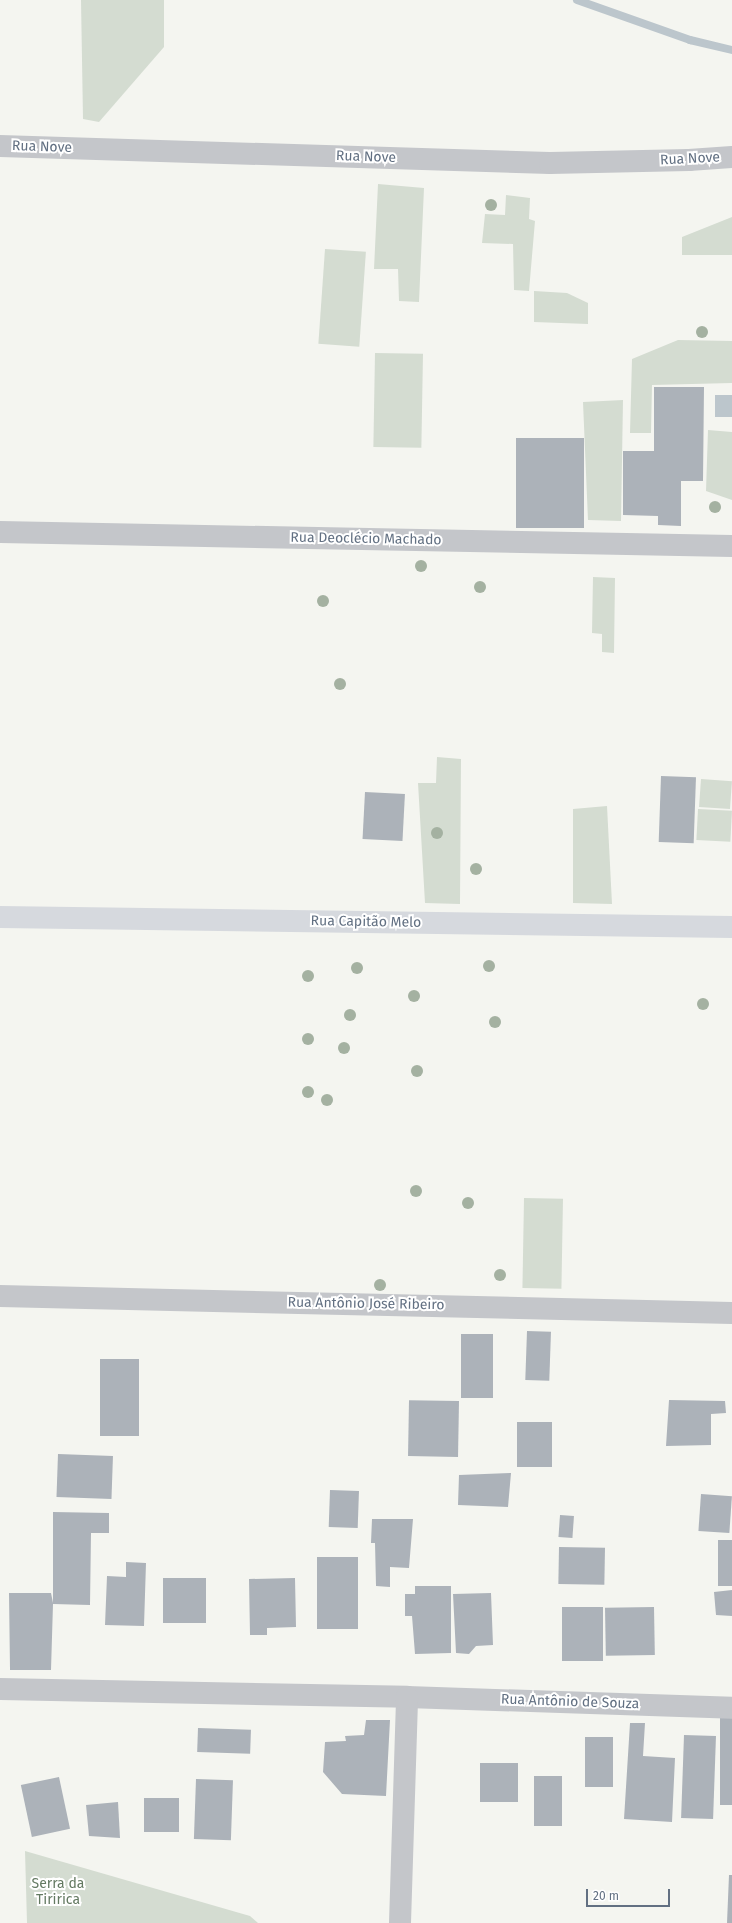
<!DOCTYPE html>
<meta charset="utf-8">
<style>
body{margin:0}
#map{position:relative;width:732px;height:1923px;overflow:hidden;background:#f4f5f0;font-family:"Fira Sans",sans-serif}
div>[style]{position:absolute}
.green>*{inset:0;background:#d4dcd1;transform-origin:0 0}
.water>*{inset:0;background:#bcc6cc;transform-origin:0 0}
.stream>*{height:8px;margin:-4px;padding:0 4px;transform-origin:4px;border-radius:4px;background:#bcc6cc}
.building>*{inset:0;background:#acb2b9;transform-origin:0 0}
.street>*{height:22px;margin:-11px;padding:0 11px;transform-origin:11px;border-radius:11px;background:#c4c6ca}
.secondary>*{height:22px;margin:-11px;padding:0 11px;transform-origin:11px;border-radius:11px;background:#d6d9de}
.trees>*{width:12px;height:12px;margin:-6px;border-radius:50%;background:#a4b1a1}
span{translate:-50% -50%;white-space:nowrap;text-align:center;line-height:1.15;-webkit-text-stroke:4px #fff;paint-order:stroke}
.street-label{font-size:14px;color:#627082}
.park-label{font-size:14px;color:#637961}
.scale{position:absolute;left:586px;top:1889px;width:84px;height:18px;box-sizing:border-box;border:2px solid #627082;border-top:0;padding-left:5px;font-size:12px;line-height:14px;white-space:nowrap;color:#627082;-webkit-text-stroke:3px #fff;paint-order:stroke}
</style>
<div id="map">
<div class="green">
<i style="clip-path:polygon(81px 0,164px 0,164px 47px,99px 122px,83px 119px)"></i>
<i style="clip-path:polygon(378px 184px,424px 188px,419px 302px,399px 301px,398px 269px,374px 269px)"></i>
<i style="clip-path:polygon(506px 195px,530px 198px,529px 219px,535px 221px,529px 291px,514px 290px,513px 244px,482px 243px,485px 214px,505px 215px)"></i>
<i style="clip-path:polygon(732px 217px,732px 255px,682px 255px,682px 237px)"></i>
<i style="left:325px;top:249px;width:41px;height:95px;rotate:4deg"></i>
<i style="clip-path:polygon(534px 291px,567px 293px,588px 303px,588px 324px,534px 322px)"></i>
<i style="clip-path:polygon(678px 340px,732px 341px,732px 383px,652px 385px,651px 433px,630px 433px,632px 359px)"></i>
<i style="left:375px;top:353px;width:48px;height:94px;rotate:1deg"></i>
<i style="clip-path:polygon(623px 400px,621px 521px,588px 520px,583px 402px)"></i>
<i style="clip-path:polygon(708px 430px,732px 432px,732px 500px,706px 491px)"></i>
<i style="clip-path:polygon(593px 577px,615px 578px,614px 653px,602px 652px,602px 634px,592px 633px)"></i>
<i style="clip-path:polygon(437px 757px,461px 759px,460px 904px,425px 903px,418px 783px,436px 783px)"></i>
<i style="left:701px;top:779px;width:31px;height:28px;rotate:4deg"></i>
<i style="clip-path:polygon(607px 806px,612px 904px,573px 903px,573px 809px)"></i>
<i style="left:698px;top:809px;width:34px;height:31px;rotate:3deg"></i>
<i style="left:524px;top:1198px;width:39px;height:90px;rotate:1deg"></i>
<i style="clip-path:polygon(25px 1851px,250px 1916px,258px 1923px,27px 1923px)"></i>
</div>
<div class="water">
<i style="left:715px;top:395px;width:17px;height:22px"></i>
</div>
<div class="stream">
<i style="left:577px;top:0;width:120px;rotate:19.5deg"></i>
<i style="left:690px;top:40px;width:43px;rotate:13.4deg"></i>
</div>
<div class="building">
<i style="clip-path:polygon(654px 387px,704px 387px,703px 481px,681px 481px,681px 526px,658px 525px,658px 516px,623px 515px,623px 451px,654px 451px)"></i>
<i style="left:584px;top:438px;width:90px;height:68px;rotate:90deg"></i>
<i style="left:661px;top:776px;width:35px;height:66px;rotate:2deg"></i>
<i style="left:365px;top:792px;width:40px;height:47px;rotate:3deg"></i>
<i style="left:527px;top:1331px;width:24px;height:49px;rotate:2deg"></i>
<i style="left:461px;top:1334px;width:32px;height:64px"></i>
<i style="left:100px;top:1359px;width:39px;height:77px"></i>
<i style="clip-path:polygon(669px 1400px,725px 1401px,726px 1413px,711px 1414px,711px 1445px,666px 1446px)"></i>
<i style="left:459px;top:1401px;width:56px;height:50px;rotate:91deg"></i>
<i style="left:517px;top:1422px;width:35px;height:45px"></i>
<i style="left:58px;top:1454px;width:55px;height:43px;rotate:2deg"></i>
<i style="clip-path:polygon(511px 1473px,508px 1507px,458px 1505px,459px 1475px)"></i>
<i style="left:330px;top:1490px;width:29px;height:37px;rotate:2deg"></i>
<i style="left:701px;top:1494px;width:31px;height:37px;rotate:4deg"></i>
<i style="clip-path:polygon(53px 1512px,109px 1513px,109px 1533px,91px 1533px,90px 1605px,53px 1604px,51px 1670px,10px 1670px,9px 1593px,51px 1593px,53px 1603px)"></i>
<i style="left:560px;top:1515px;width:14px;height:22px;rotate:4deg"></i>
<i style="clip-path:polygon(372px 1519px,413px 1519px,409px 1568px,390px 1567px,390px 1587px,376px 1586px,375px 1543px,371px 1543px)"></i>
<i style="left:718px;top:1540px;width:14px;height:46px"></i>
<i style="left:559px;top:1547px;width:46px;height:37px;rotate:1deg"></i>
<i style="left:358px;top:1557px;width:72px;height:41px;rotate:90deg"></i>
<i style="clip-path:polygon(126px 1562px,146px 1563px,144px 1626px,105px 1625px,107px 1576px,126px 1577px)"></i>
<i style="left:163px;top:1578px;width:43px;height:45px"></i>
<i style="clip-path:polygon(295px 1578px,296px 1627px,267px 1628px,267px 1635px,250px 1635px,249px 1579px)"></i>
<i style="clip-path:polygon(415px 1586px,451px 1586px,451px 1653px,415px 1654px,412px 1616px,405px 1616px,405px 1594px,415px 1594px)"></i>
<i style="clip-path:polygon(732px 1590px,732px 1616px,716px 1615px,714px 1592px)"></i>
<i style="clip-path:polygon(491px 1593px,493px 1645px,476px 1646px,469px 1654px,456px 1653px,453px 1594px)"></i>
<i style="left:562px;top:1607px;width:41px;height:54px"></i>
<i style="left:654px;top:1607px;width:48px;height:49px;rotate:89deg"></i>
<i style="left:732px;top:1715px;width:90px;height:12px;rotate:90deg"></i>
<i style="clip-path:polygon(366px 1720px,390px 1720px,386px 1796px,342px 1794px,323px 1772px,325px 1742px,346px 1741px,345px 1736px,364px 1735px)"></i>
<i style="clip-path:polygon(630px 1723px,645px 1723px,643px 1756px,675px 1758px,672px 1822px,624px 1819px)"></i>
<i style="left:198px;top:1728px;width:53px;height:24px;rotate:2deg"></i>
<i style="left:684px;top:1735px;width:32px;height:83px;rotate:2deg"></i>
<i style="left:585px;top:1737px;width:28px;height:50px"></i>
<i style="left:480px;top:1763px;width:38px;height:39px"></i>
<i style="left:534px;top:1776px;width:28px;height:50px"></i>
<i style="left:59px;top:1777px;width:53px;height:39px;rotate:78deg"></i>
<i style="left:196px;top:1779px;width:37px;height:60px;rotate:2deg"></i>
<i style="left:144px;top:1798px;width:35px;height:34px"></i>
<i style="clip-path:polygon(118px 1802px,120px 1838px,89px 1836px,86px 1805px)"></i>
<i style="clip-path:polygon(729px 1875px,732px 1875px,732px 1923px,727px 1923px)"></i>
</div>
<div class="street">
<i style="left:0;top:146px;width:550px;rotate:1.77deg"></i>
<i style="left:550px;top:163px;width:139px;rotate:-1.2deg"></i>
<i style="left:689px;top:160px;width:43px;rotate:-4deg"></i>
<i style="left:0;top:532px;width:732px;rotate:1.1deg"></i>
<i style="left:0;top:1296px;width:732px;rotate:1.33deg"></i>
<i style="left:0;top:1689px;width:407px;rotate:1.1deg"></i>
<i style="left:407px;top:1697px;width:325px;rotate:1.9deg"></i>
<i style="left:400px;top:1923px;width:226px;rotate:-88.2deg"></i>
</div>
<div class="secondary">
<i style="left:0;top:917px;width:732px;rotate:0.78deg"></i>
</div>
<div class="trees">
<i style="left:491px;top:205px"></i>
<i style="left:702px;top:332px"></i>
<i style="left:715px;top:507px"></i>
<i style="left:421px;top:566px"></i>
<i style="left:480px;top:587px"></i>
<i style="left:323px;top:601px"></i>
<i style="left:340px;top:684px"></i>
<i style="left:437px;top:833px"></i>
<i style="left:476px;top:869px"></i>
<i style="left:489px;top:966px"></i>
<i style="left:357px;top:968px"></i>
<i style="left:308px;top:976px"></i>
<i style="left:414px;top:996px"></i>
<i style="left:703px;top:1004px"></i>
<i style="left:350px;top:1015px"></i>
<i style="left:495px;top:1022px"></i>
<i style="left:308px;top:1039px"></i>
<i style="left:344px;top:1048px"></i>
<i style="left:417px;top:1071px"></i>
<i style="left:308px;top:1092px"></i>
<i style="left:327px;top:1100px"></i>
<i style="left:416px;top:1191px"></i>
<i style="left:468px;top:1203px"></i>
<i style="left:500px;top:1275px"></i>
<i style="left:380px;top:1285px"></i>
</div>
<div class="street-label">
<span style="left:42px;top:147px;rotate:2deg">Rua Nove</span>
<span style="left:366px;top:157px;rotate:2deg">Rua Nove</span>
<span style="left:690px;top:159px;rotate:-3deg">Rua Nove</span>
<span style="left:366px;top:539px;rotate:1deg">Rua Deoclécio Machado</span>
<span style="left:366px;top:922px;rotate:1deg">Rua Capitão Melo</span>
<span style="left:366px;top:1304px;rotate:1deg">Rua Antônio José Ribeiro</span>
<span style="left:570px;top:1702px;rotate:2deg">Rua Antônio de Souza</span>
</div>
<div class="park-label">
<span style="left:58px;top:1892px">Serra da<br>Tiririca</span>
</div>
<div class="scale">20 m</div>
</div>
